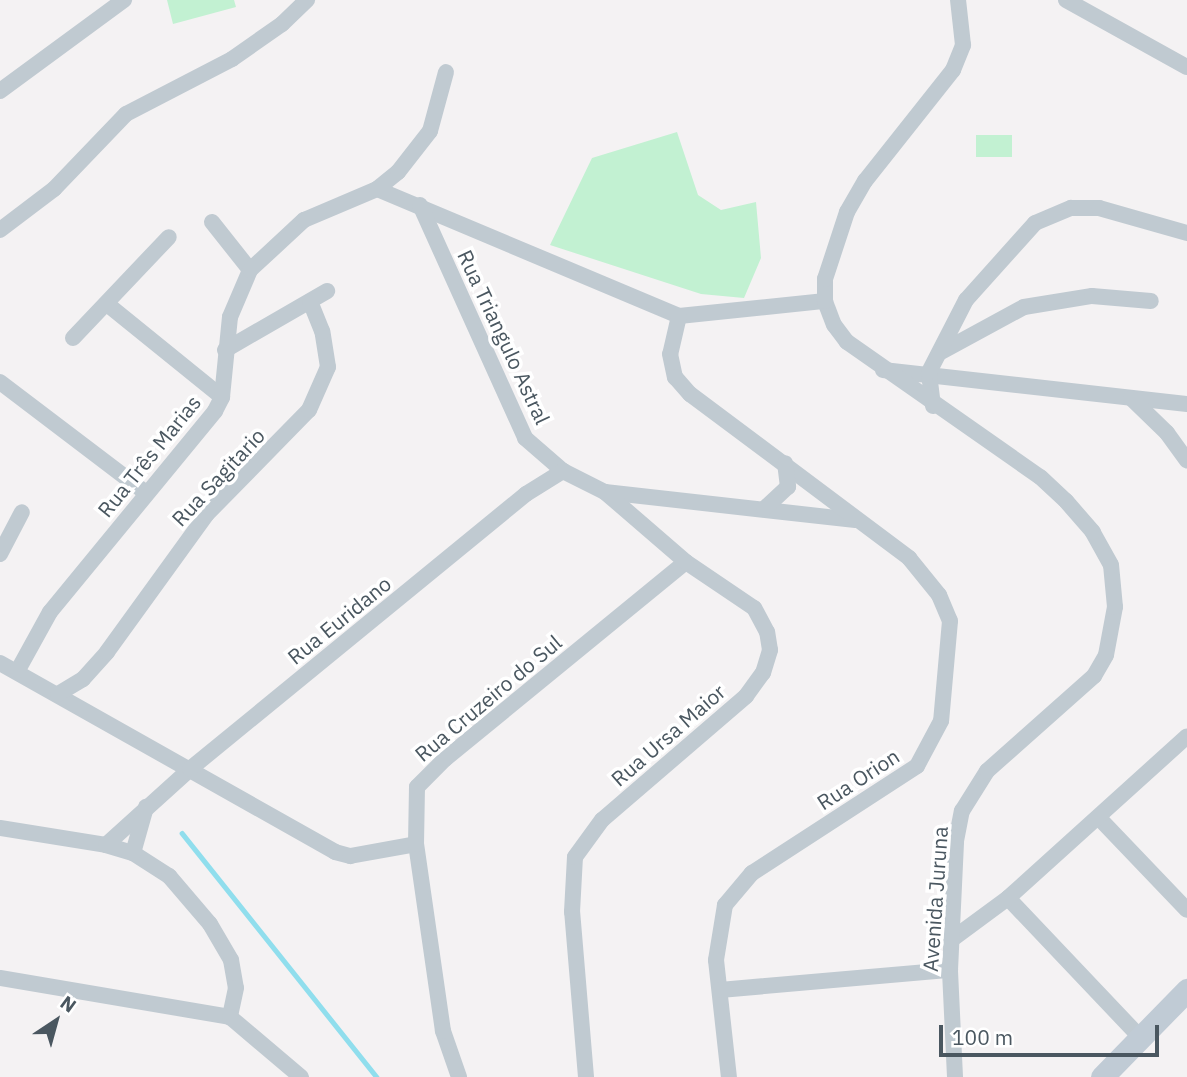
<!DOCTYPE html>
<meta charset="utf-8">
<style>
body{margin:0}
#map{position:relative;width:1187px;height:1077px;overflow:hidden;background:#f4f2f3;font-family:"IBM Plex Sans",sans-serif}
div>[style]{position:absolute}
.green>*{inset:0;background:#c2f1d2;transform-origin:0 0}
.stream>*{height:4.5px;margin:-2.25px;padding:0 2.25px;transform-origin:2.25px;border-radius:2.25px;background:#90deed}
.minor>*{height:16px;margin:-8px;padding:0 8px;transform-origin:8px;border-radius:8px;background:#c0cad1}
.secondary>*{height:23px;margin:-11.5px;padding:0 11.5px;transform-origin:11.5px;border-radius:11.5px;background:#c0cbd5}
span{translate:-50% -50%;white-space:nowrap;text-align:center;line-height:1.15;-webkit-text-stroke:7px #fff;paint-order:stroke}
.street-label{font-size:21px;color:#4a5760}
.north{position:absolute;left:21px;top:986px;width:70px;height:70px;-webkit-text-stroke:5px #fff;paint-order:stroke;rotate:36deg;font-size:19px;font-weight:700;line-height:28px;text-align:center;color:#4a5760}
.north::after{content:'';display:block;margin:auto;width:24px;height:32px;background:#4a5760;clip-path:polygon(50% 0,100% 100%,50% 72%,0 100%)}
.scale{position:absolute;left:939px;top:1025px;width:220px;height:32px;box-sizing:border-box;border:4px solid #4a5760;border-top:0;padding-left:9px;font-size:21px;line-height:24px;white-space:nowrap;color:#4a5760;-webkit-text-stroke:5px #fff;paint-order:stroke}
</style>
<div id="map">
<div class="green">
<i style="clip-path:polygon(167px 0,234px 0,236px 7px,173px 24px)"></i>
<i style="clip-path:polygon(677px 132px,698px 195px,721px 210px,756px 202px,761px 258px,744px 298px,701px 294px,550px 245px,592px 158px)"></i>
<i style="left:976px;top:135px;width:36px;height:22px"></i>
</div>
<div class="stream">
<i style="left:182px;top:833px;width:312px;rotate:51.4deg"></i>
</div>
<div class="minor">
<i style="left:1066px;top:0;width:138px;rotate:29deg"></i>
<i style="left:0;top:91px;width:154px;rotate:-36.3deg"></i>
<i style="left:377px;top:189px;width:328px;rotate:22.8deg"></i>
<i style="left:679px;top:316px;width:147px;rotate:-5.9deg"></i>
<i style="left:420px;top:205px;width:256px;rotate:65.7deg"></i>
<i style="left:525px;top:438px;width:50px;rotate:41deg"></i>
<i style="left:563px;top:471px;width:47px;rotate:26.6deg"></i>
<i style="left:605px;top:492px;width:252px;rotate:6.4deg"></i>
<i style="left:212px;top:222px;width:61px;rotate:51.6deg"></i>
<i style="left:0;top:230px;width:68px;rotate:-37.2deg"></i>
<i style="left:54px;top:189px;width:104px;rotate:-46.2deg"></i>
<i style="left:126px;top:114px;width:119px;rotate:-27.4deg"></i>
<i style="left:232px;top:59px;width:61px;rotate:-35deg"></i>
<i style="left:282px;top:24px;width:35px;rotate:-44deg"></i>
<i style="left:107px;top:304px;width:148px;rotate:39deg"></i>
<i style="left:679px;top:316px;width:39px;rotate:103deg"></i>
<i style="left:670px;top:354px;width:24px;rotate:78deg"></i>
<i style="left:675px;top:377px;width:23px;rotate:49deg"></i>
<i style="left:690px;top:394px;width:274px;rotate:36.8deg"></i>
<i style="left:909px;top:558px;width:48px;rotate:51deg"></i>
<i style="left:939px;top:595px;width:28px;rotate:67deg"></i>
<i style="left:950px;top:621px;width:100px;rotate:95.1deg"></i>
<i style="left:941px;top:721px;width:51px;rotate:118.1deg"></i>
<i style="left:917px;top:766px;width:197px;rotate:147deg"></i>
<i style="left:752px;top:873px;width:42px;rotate:130.2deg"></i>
<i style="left:725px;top:905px;width:56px;rotate:99.3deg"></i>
<i style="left:716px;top:960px;width:118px;rotate:83.7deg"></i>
<i style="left:73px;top:338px;width:139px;rotate:-46.5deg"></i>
<i style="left:225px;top:350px;width:118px;rotate:-30deg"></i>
<i style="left:941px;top:352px;width:94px;rotate:-28.5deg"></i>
<i style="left:1024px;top:307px;width:69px;rotate:-9.2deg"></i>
<i style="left:1092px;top:296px;width:59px;rotate:4.8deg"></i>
<i style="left:883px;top:370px;width:306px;rotate:6.4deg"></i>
<i style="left:0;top:382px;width:182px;rotate:37.2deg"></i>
<i style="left:1131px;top:398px;width:50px;rotate:44.2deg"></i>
<i style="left:1167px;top:433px;width:34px;rotate:54deg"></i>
<i style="left:933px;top:406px;width:34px;rotate:-97deg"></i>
<i style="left:929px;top:372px;width:81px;rotate:-62.8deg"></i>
<i style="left:966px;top:300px;width:103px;rotate:-48.1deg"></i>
<i style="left:1035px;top:223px;width:39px;rotate:-23deg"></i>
<i style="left:1071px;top:208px;width:28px"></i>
<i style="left:1099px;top:208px;width:91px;rotate:15.9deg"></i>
<i style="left:764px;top:509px;width:33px;rotate:-43deg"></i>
<i style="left:788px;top:487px;width:24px;rotate:-97deg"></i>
<i style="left:0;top:554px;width:47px;rotate:-62.4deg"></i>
<i style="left:0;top:663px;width:385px;rotate:29.4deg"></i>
<i style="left:335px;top:852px;width:16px;rotate:15deg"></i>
<i style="left:350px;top:856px;width:67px;rotate:-10.3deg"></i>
<i style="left:18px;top:670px;width:66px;rotate:-61.1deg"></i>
<i style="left:50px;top:612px;width:260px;rotate:-50.6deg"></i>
<i style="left:215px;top:411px;width:16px;rotate:-63deg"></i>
<i style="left:222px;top:397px;width:80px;rotate:-84.3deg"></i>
<i style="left:230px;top:317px;width:51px;rotate:-66.9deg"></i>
<i style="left:250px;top:270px;width:74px;rotate:-42.8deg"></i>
<i style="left:304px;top:220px;width:79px;rotate:-23deg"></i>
<i style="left:377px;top:189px;width:27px;rotate:-39deg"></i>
<i style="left:398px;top:172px;width:52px;rotate:-52deg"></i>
<i style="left:430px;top:131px;width:61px;rotate:-74.8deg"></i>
<i style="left:58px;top:694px;width:29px;rotate:-31deg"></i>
<i style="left:83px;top:679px;width:36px;rotate:-48deg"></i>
<i style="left:107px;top:652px;width:169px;rotate:-54.1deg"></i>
<i style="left:206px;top:515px;width:147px;rotate:-45.6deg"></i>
<i style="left:309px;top:410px;width:47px;rotate:-66.2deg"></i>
<i style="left:328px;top:367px;width:36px;rotate:-99deg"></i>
<i style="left:322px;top:331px;width:32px;rotate:-112deg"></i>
<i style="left:1099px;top:818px;width:127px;rotate:46.3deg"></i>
<i style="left:0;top:828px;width:107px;rotate:9.1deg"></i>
<i style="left:106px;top:845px;width:28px;rotate:17deg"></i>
<i style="left:133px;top:853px;width:43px;rotate:32.6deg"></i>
<i style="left:169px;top:876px;width:63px;rotate:49.5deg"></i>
<i style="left:210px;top:924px;width:42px;rotate:59.7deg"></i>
<i style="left:231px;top:960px;width:28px;rotate:80deg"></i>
<i style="left:236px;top:988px;width:30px;rotate:102deg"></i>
<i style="left:106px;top:845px;width:113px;rotate:-42.1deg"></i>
<i style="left:190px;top:769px;width:434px;rotate:-39.3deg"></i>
<i style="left:526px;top:494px;width:44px;rotate:-31.9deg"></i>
<i style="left:133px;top:853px;width:48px;rotate:-74.2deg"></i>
<i style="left:1008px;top:898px;width:192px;rotate:46.5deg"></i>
<i style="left:951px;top:940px;width:71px;rotate:-36.4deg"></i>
<i style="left:1008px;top:898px;width:241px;rotate:-42.1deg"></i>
<i style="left:0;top:978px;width:233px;rotate:9.6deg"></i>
<i style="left:230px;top:1017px;width:93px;rotate:40.2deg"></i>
<i style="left:720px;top:990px;width:231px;rotate:-5deg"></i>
<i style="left:459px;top:1077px;width:49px;rotate:-109.2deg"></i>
<i style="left:443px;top:1031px;width:189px;rotate:-98.2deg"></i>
<i style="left:416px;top:844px;width:57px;rotate:-89deg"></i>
<i style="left:417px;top:787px;width:40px;rotate:-45deg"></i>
<i style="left:445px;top:759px;width:311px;rotate:-39.3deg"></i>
<i style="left:586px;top:1077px;width:166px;rotate:-94.8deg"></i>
<i style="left:572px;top:912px;width:55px;rotate:-86.9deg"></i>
<i style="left:575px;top:857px;width:46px;rotate:-53.9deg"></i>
<i style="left:602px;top:820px;width:190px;rotate:-40.7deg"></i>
<i style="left:746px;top:696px;width:29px;rotate:-54deg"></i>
<i style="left:763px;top:673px;width:24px;rotate:-73deg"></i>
<i style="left:770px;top:650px;width:18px;rotate:-99deg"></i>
<i style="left:767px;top:632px;width:27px;rotate:-118deg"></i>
<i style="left:754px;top:608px;width:82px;rotate:-145.9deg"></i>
<i style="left:686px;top:562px;width:107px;rotate:-139.2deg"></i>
<i style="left:955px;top:1077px;width:107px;rotate:-92.7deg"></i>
<i style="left:950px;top:970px;width:129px;rotate:-87.3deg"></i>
<i style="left:956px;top:841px;width:31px;rotate:-79deg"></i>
<i style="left:962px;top:811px;width:47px;rotate:-58deg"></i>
<i style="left:987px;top:771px;width:143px;rotate:-41.6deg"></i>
<i style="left:1094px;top:676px;width:24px;rotate:-60deg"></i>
<i style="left:1106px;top:655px;width:49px;rotate:-79.4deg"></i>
<i style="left:1115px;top:607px;width:42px;rotate:-95.4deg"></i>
<i style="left:1111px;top:565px;width:38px;rotate:-119deg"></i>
<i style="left:1093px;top:532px;width:41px;rotate:-131.1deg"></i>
<i style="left:1066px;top:501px;width:35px;rotate:-137deg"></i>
<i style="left:1040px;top:477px;width:236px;rotate:-145deg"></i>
<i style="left:847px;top:342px;width:21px;rotate:-127deg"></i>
<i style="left:834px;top:325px;width:26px;rotate:-111deg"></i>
<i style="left:825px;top:301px;width:22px;rotate:-90deg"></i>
<i style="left:825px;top:279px;width:71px;rotate:-71.8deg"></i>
<i style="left:847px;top:212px;width:36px;rotate:-60deg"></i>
<i style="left:865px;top:181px;width:142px;rotate:-51.6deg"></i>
<i style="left:953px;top:70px;width:27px;rotate:-68deg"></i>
<i style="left:963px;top:45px;width:45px;rotate:-96.3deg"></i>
</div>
<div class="secondary">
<i style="left:1102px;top:1077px;width:122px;rotate:-45.7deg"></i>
</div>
<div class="street-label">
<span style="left:504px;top:337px;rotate:65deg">Rua Triangulo Astral</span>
<span style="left:149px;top:456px;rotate:-51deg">Rua Três Marias</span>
<span style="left:218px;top:477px;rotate:-47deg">Rua Sagitario</span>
<span style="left:339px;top:620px;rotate:-39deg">Rua Euridano</span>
<span style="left:488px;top:698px;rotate:-40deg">Rua Cruzeiro do Sul</span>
<span style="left:668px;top:735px;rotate:-41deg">Rua Ursa Maior</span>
<span style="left:858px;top:779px;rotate:-33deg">Rua Orion</span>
<span style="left:935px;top:899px;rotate:-86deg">Avenida Juruna</span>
</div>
<div class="north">N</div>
<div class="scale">100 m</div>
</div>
